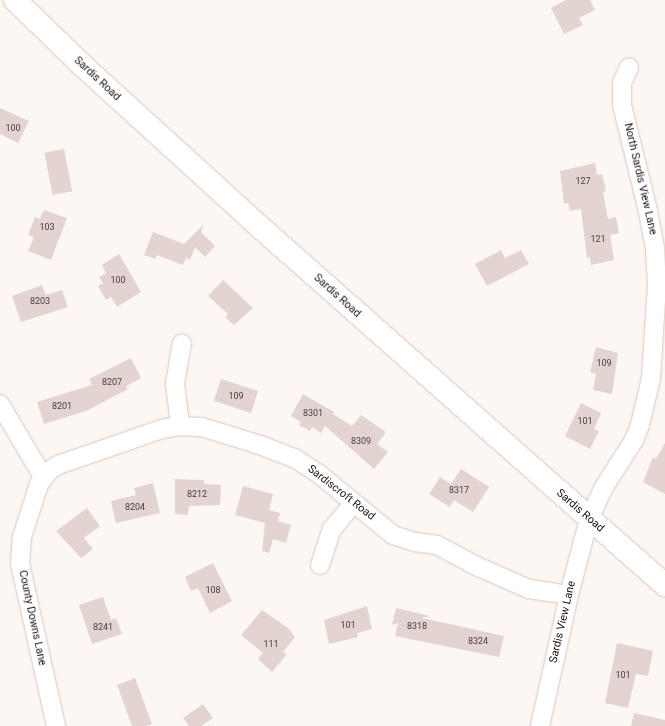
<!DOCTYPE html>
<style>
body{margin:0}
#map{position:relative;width:665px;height:726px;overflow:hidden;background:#fdf7f4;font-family:Roboto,sans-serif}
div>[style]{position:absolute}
.building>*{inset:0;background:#e3d3d1;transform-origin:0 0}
.roads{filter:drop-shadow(0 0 1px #d6c8c1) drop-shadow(0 0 1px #d6c8c1)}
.minor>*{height:18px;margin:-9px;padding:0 9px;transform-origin:9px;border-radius:9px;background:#fff}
.secondary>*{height:22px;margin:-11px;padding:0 11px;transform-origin:11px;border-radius:11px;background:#fff}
span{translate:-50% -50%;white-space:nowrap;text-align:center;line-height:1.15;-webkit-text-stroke:3.5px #fff;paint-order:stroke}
.number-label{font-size:9px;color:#48403e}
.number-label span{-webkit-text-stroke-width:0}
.street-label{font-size:11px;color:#140f0d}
</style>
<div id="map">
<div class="building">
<i style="clip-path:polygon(566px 0,590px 0,595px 10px,579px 18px,583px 25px,564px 34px,551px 8px)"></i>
<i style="clip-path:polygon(0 108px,29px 121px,18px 143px,0 134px)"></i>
<i style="left:64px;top:149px;width:43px;height:20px;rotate:79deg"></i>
<i style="clip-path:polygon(595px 163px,597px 175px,602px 174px,606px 191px,603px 192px,608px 219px,616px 217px,619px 233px,610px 235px,614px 260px,591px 265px,590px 257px,587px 258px,581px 209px,570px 211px,568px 203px,564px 204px,560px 171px)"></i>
<i style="clip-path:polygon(44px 210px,67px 218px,51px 260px,28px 251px,34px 237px,28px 235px,35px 217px,40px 219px)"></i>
<i style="clip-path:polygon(204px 224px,201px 232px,215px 246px,205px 257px,195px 247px,190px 260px,186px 258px,183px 265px,157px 255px,155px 259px,144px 255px,153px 232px,184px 244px)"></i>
<i style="clip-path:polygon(501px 250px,505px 258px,521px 250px,529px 264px,487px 286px,475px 264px)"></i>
<i style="clip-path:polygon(119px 254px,141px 292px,117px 307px,111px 297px,106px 300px,98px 286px,103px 283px,99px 277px,106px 273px,102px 265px)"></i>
<i style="clip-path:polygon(223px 280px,253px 308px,234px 325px,225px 317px,228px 314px,208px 296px)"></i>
<i style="clip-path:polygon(42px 285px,46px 295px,62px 290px,68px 307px,21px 322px,12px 296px)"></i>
<i style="clip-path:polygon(596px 347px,618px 353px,612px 394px,593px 390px,596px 374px,590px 372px)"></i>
<i style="clip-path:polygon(131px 358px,141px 378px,126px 386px,128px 389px,86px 411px,44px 424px,37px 402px,92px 385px,89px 379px)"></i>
<i style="left:221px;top:379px;width:39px;height:23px;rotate:18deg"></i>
<i style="clip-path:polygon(303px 394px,334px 412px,333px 414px,352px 426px,361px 415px,386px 432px,377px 444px,388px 452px,374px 469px,325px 426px,321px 433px,312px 427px,310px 431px,299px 425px,301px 422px,291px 416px)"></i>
<i style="clip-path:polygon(581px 403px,601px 413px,594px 429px,599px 431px,590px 449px,565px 436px)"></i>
<i style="clip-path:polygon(665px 443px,665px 494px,643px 482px,653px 457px,656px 459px)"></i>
<i style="clip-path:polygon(461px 469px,489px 487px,473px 512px,454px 500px,450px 507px,429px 494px,440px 477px,451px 484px)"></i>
<i style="clip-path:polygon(175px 479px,204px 480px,204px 484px,221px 485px,220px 505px,189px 506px,188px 515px,175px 514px)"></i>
<i style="clip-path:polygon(153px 483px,160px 513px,116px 523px,111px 501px,136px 495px,134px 488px)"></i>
<i style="clip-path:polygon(243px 486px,273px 494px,269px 510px,280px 513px,278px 521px,291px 525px,286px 543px,273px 539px,269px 553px,262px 551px,265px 523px,235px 515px)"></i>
<i style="clip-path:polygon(87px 508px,100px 526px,84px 538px,93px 549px,81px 558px,56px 531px)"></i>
<i style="clip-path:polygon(213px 563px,232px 601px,210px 613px,198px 588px,191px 591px,185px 577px)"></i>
<i style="clip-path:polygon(103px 597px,111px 620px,116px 618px,122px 634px,92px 644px,79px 605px)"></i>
<i style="clip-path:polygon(367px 606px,372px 629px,357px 633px,358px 637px,329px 644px,324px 620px)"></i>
<i style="clip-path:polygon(396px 608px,430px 616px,422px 618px,504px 636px,499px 657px,395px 636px,398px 623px,392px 625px)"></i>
<i style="clip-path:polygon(262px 610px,288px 628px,295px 637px,283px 652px,287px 654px,272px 672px,258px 659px,263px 653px,241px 635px)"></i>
<i style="clip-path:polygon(617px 643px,653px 651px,648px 676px,636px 674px,628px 708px,605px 703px)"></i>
<i style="clip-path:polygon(135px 678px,152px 724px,145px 726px,132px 726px,117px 685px)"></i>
<i style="clip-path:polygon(203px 704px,213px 718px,201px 726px,189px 726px,183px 718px)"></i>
<i style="clip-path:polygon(634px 713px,665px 720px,665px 726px,631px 726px)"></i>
</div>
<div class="roads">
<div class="minor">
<i style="left:0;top:404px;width:85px;rotate:59.5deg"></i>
<i style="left:180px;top:426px;width:43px;rotate:-96.6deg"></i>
<i style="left:175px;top:383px;width:40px;rotate:-80deg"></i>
<i style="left:320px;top:565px;width:38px;rotate:-72deg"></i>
<i style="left:332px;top:529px;width:34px;rotate:-50deg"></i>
<i style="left:56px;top:726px;width:167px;rotate:-102.5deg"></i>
<i style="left:20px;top:563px;width:26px;rotate:-86deg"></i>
<i style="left:22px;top:537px;width:56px;rotate:-72.2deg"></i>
<i style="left:39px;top:484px;width:18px;rotate:-52deg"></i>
<i style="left:50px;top:470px;width:9px;rotate:-32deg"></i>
<i style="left:58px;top:465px;width:110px;rotate:-19.1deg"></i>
<i style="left:162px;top:429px;width:18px;rotate:-9deg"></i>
<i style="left:180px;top:426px;width:22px;rotate:3deg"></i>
<i style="left:202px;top:427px;width:61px;rotate:17.2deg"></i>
<i style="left:260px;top:445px;width:39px;rotate:21deg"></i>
<i style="left:296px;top:459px;width:27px;rotate:33deg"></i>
<i style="left:319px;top:474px;width:96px;rotate:39.5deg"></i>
<i style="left:393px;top:535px;width:22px;rotate:18deg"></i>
<i style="left:414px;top:542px;width:23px;rotate:7deg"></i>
<i style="left:437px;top:545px;width:40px;rotate:28deg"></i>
<i style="left:472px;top:564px;width:62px;rotate:23.7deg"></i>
<i style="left:529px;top:589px;width:40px;rotate:8.5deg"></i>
<i style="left:540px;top:726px;width:134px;rotate:-77.5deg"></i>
<i style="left:569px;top:595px;width:79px;rotate:-75.3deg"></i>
<i style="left:589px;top:519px;width:35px;rotate:-65deg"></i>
<i style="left:604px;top:487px;width:56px;rotate:-57.4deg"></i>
<i style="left:634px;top:440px;width:16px;rotate:-68deg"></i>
<i style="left:640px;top:425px;width:48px;rotate:-76.8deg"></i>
<i style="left:651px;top:378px;width:92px;rotate:-86.3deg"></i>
<i style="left:657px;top:286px;width:38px;rotate:-93deg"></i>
<i style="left:655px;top:248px;width:38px;rotate:-101deg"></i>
<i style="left:648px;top:211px;width:109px;rotate:-103.8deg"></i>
<i style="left:622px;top:105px;width:22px;rotate:-90deg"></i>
<i style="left:622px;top:83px;width:17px;rotate:-66deg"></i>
</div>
<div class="secondary">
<i style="left:15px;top:0;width:93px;rotate:44.1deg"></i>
<i style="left:82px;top:65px;width:241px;rotate:42.3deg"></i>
<i style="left:260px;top:227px;width:541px;rotate:41.48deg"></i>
</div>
</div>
<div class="number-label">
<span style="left:13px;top:128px">100</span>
<span style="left:583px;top:181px">127</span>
<span style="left:47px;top:227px">103</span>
<span style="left:598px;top:239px">121</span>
<span style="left:118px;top:280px">100</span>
<span style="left:40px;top:301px">8203</span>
<span style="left:604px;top:363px">109</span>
<span style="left:112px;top:382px">8207</span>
<span style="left:236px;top:396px">109</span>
<span style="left:62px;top:406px">8201</span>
<span style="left:313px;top:413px">8301</span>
<span style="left:585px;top:421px">101</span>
<span style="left:361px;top:441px">8309</span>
<span style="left:459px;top:490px">8317</span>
<span style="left:197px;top:494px">8212</span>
<span style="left:135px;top:507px">8204</span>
<span style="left:213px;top:590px">108</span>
<span style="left:348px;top:625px">101</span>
<span style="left:417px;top:626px">8318</span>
<span style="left:103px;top:627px">8241</span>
<span style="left:478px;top:641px">8324</span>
<span style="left:271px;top:644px">111</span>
<span style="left:623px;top:675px">101</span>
</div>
<div class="street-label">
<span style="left:97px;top:79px;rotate:43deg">Sardis Road</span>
<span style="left:640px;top:179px;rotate:77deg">North Sardis View Lane</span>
<span style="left:337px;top:296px;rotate:42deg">Sardis Road</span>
<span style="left:341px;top:493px;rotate:38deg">Sardiscroft Road</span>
<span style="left:580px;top:511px;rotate:41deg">Sardis Road</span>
<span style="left:32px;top:618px;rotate:78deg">County Downs Lane</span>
<span style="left:563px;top:622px;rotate:-77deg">Sardis View Lane</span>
</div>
</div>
